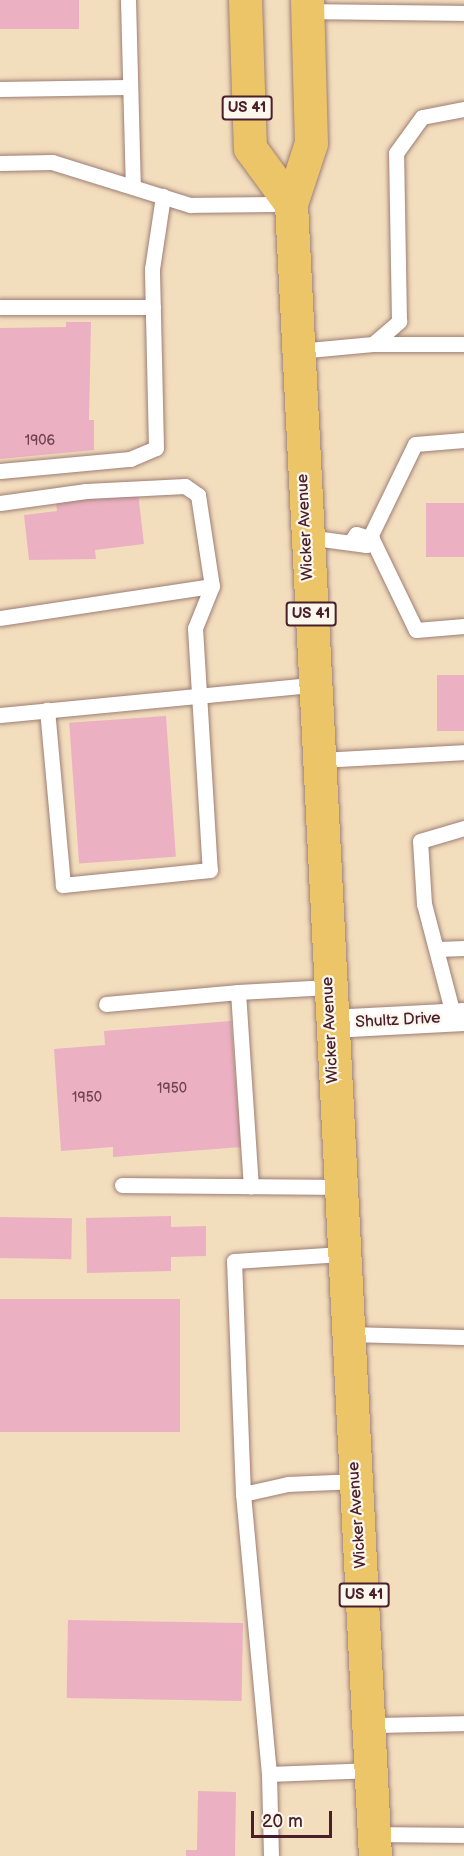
<!DOCTYPE html>
<style>
body{margin:0}
#map{position:relative;width:464px;height:1856px;overflow:hidden;background:#f2ddbd;font-family:"Balsamiq Sans",sans-serif}
div>[style]{position:absolute}
.building>*{inset:0;background:#ebb1c2;transform-origin:0 0}
.roads{filter:drop-shadow(0 0 2px #9e7e74) drop-shadow(0 0 2px #9e7e74)}
.lane>*{height:15px;margin:-7.5px;padding:0 7.5px;transform-origin:7.5px;border-radius:7.5px;background:#fff}
.street>*{height:28px;margin:-14px;padding:0 14px;transform-origin:14px;border-radius:14px;background:#fff}
.highway>*{height:33px;margin:-16.5px;padding:0 16.5px;transform-origin:16.5px;border-radius:16.5px;background:#edc569}
span{translate:-50% -50%;white-space:nowrap;text-align:center;line-height:1.15;-webkit-text-stroke:4.5px #fbf7ec;paint-order:stroke}
.number-label{font-size:14px;color:#724451}
.number-label span{-webkit-text-stroke-width:0}
.shield-label span{padding:2px 4px;background:#fbf7ec;border:2px solid;border-radius:4px;-webkit-text-stroke-width:0}
.shield-label{font-size:15px;color:#4a1f2b;font-weight:700}
.street-label{font-size:16px;color:#4a1f2b}
.scale{position:absolute;left:251px;top:1811px;width:81px;height:27px;box-sizing:border-box;border:3px solid #4a1f2b;border-top:0;padding-left:8px;font-size:18px;line-height:21px;white-space:nowrap;color:#4a1f2b;-webkit-text-stroke:4px #fbf7ec;paint-order:stroke}
</style>
<div id="map">
<div class="building">
<i style="left:0;top:0;width:79px;height:29px"></i>
<i style="clip-path:polygon(66px 322px,91px 322px,89px 420px,94px 420px,94px 450px,0 459px,0 328px,66px 327px)"></i>
<i style="clip-path:polygon(138px 493px,144px 544px,95px 550px,96px 559px,29px 560px,24px 515px,57px 511px,56px 502px)"></i>
<i style="left:464px;top:503px;width:54px;height:38px;rotate:90deg"></i>
<i style="left:464px;top:675px;width:56px;height:27px;rotate:90deg"></i>
<i style="left:166px;top:716px;width:141px;height:97px;rotate:86deg"></i>
<i style="clip-path:polygon(231px 1021px,241px 1147px,113px 1157px,113px 1147px,61px 1151px,54px 1049px,105px 1045px,104px 1031px)"></i>
<i style="clip-path:polygon(171px 1216px,171px 1227px,206px 1226px,206px 1256px,171px 1257px,171px 1271px,87px 1273px,86px 1218px)"></i>
<i style="left:0;top:1217px;width:72px;height:41px;rotate:1deg"></i>
<i style="left:0;top:1299px;width:180px;height:133px"></i>
<i style="left:68px;top:1620px;width:175px;height:78px;rotate:1deg"></i>
<i style="clip-path:polygon(198px 1791px,236px 1792px,235px 1856px,186px 1856px,186px 1850px,197px 1850px)"></i>
</div>
<div class="roads">
<div class="lane">
<i style="left:128px;top:0;width:186px;rotate:88.5deg"></i>
<i style="left:307px;top:11px;width:157px;rotate:0.7deg"></i>
<i style="left:0;top:89px;width:128px;rotate:-0.9deg"></i>
<i style="left:0;top:163px;width:52px;rotate:-1.1deg"></i>
<i style="left:52px;top:162px;width:145px;rotate:17.3deg"></i>
<i style="left:190px;top:205px;width:100px;rotate:-0.6deg"></i>
<i style="left:0;top:307px;width:153px"></i>
<i style="left:373px;top:344px;width:35px;rotate:-41deg"></i>
<i style="left:399px;top:321px;width:168px;rotate:-91deg"></i>
<i style="left:396px;top:153px;width:44px;rotate:-54.2deg"></i>
<i style="left:422px;top:117px;width:43px;rotate:-10.8deg"></i>
<i style="left:298px;top:351px;width:75px;rotate:-5.3deg"></i>
<i style="left:373px;top:344px;width:91px"></i>
<i style="left:0;top:471px;width:131px;rotate:-5.3deg"></i>
<i style="left:130px;top:459px;width:28px;rotate:-23deg"></i>
<i style="left:156px;top:448px;width:179px;rotate:-91.3deg"></i>
<i style="left:152px;top:269px;width:74px;rotate:-81.4deg"></i>
<i style="left:0;top:503px;width:87px;rotate:-7.9deg"></i>
<i style="left:86px;top:491px;width:99px;rotate:-2.9deg"></i>
<i style="left:185px;top:486px;width:16px;rotate:35deg"></i>
<i style="left:198px;top:495px;width:92px;rotate:81.3deg"></i>
<i style="left:212px;top:586px;width:45px;rotate:112deg"></i>
<i style="left:195px;top:628px;width:242px;rotate:86.5deg"></i>
<i style="left:210px;top:870px;width:148px;rotate:174.2deg"></i>
<i style="left:63px;top:885px;width:176px;rotate:-95.2deg"></i>
<i style="left:307px;top:537px;width:60px;rotate:7.7deg"></i>
<i style="left:366px;top:545px;width:112px;rotate:-64.1deg"></i>
<i style="left:415px;top:444px;width:49px;rotate:-4.7deg"></i>
<i style="left:352px;top:540px;width:7px;rotate:-56deg"></i>
<i style="left:356px;top:534px;width:17px;rotate:17deg"></i>
<i style="left:372px;top:539px;width:101px;rotate:64.2deg"></i>
<i style="left:416px;top:630px;width:48px;rotate:-4.8deg"></i>
<i style="left:0;top:618px;width:214px;rotate:-8.6deg"></i>
<i style="left:0;top:715px;width:315px;rotate:-5.5deg"></i>
<i style="left:318px;top:760px;width:146px;rotate:-3.1deg"></i>
<i style="left:437px;top:949px;width:27px;rotate:-2deg"></i>
<i style="left:238px;top:992px;width:91px;rotate:-3.1deg"></i>
<i style="left:106px;top:1004px;width:133px;rotate:-5.2deg"></i>
<i style="left:238px;top:992px;width:195px;rotate:86.2deg"></i>
<i style="left:454px;top:1018px;width:118px;rotate:-104.7deg"></i>
<i style="left:424px;top:904px;width:63px;rotate:-93.6deg"></i>
<i style="left:420px;top:841px;width:46px;rotate:-16.5deg"></i>
<i style="left:122px;top:1185px;width:217px;rotate:0.5deg"></i>
<i style="left:346px;top:1334px;width:118px;rotate:1.5deg"></i>
<i style="left:243px;top:1494px;width:233px;rotate:-92.2deg"></i>
<i style="left:234px;top:1261px;width:108px;rotate:-3.7deg"></i>
<i style="left:372px;top:1725px;width:92px;rotate:-1.2deg"></i>
<i style="left:269px;top:1774px;width:281px;rotate:-95.3deg"></i>
<i style="left:243px;top:1494px;width:46px;rotate:-12.5deg"></i>
<i style="left:288px;top:1484px;width:68px;rotate:-2.5deg"></i>
<i style="left:375px;top:1834px;width:89px;rotate:0.6deg"></i>
<i style="left:271px;top:1856px;width:82px;rotate:-91.4deg"></i>
<i style="left:269px;top:1774px;width:104px;rotate:-2.2deg"></i>
</div>
<div class="street">
<i style="left:331px;top:1024px;width:133px;rotate:-3deg"></i>
</div>
<div class="highway">
<i style="left:245px;top:0;width:148px;rotate:88.1deg"></i>
<i style="left:250px;top:148px;width:69px;rotate:53.8deg"></i>
<i style="left:307px;top:0;width:143px;rotate:88.4deg"></i>
<i style="left:311px;top:143px;width:64px;rotate:108.2deg"></i>
<i style="left:291px;top:204px;width:1654px;rotate:87.09deg"></i>
</div>
</div>
<div class="number-label">
<span style="left:40px;top:441px">1906</span>
<span style="left:172px;top:1089px">1950</span>
<span style="left:87px;top:1098px">1950</span>
</div>
<div class="shield-label">
<span style="left:247px;top:108px">US 41</span>
<span style="left:311px;top:614px">US 41</span>
<span style="left:364px;top:1595px">US 41</span>
</div>
<div class="street-label">
<span style="left:306px;top:527px;rotate:-93deg">Wicker Avenue</span>
<span style="left:398px;top:1021px;rotate:-3deg">Shultz Drive</span>
<span style="left:331px;top:1030px;rotate:-93deg">Wicker Avenue</span>
<span style="left:358px;top:1515px;rotate:-94deg">Wicker Avenue</span>
</div>
<div class="scale">20 m</div>
</div>
